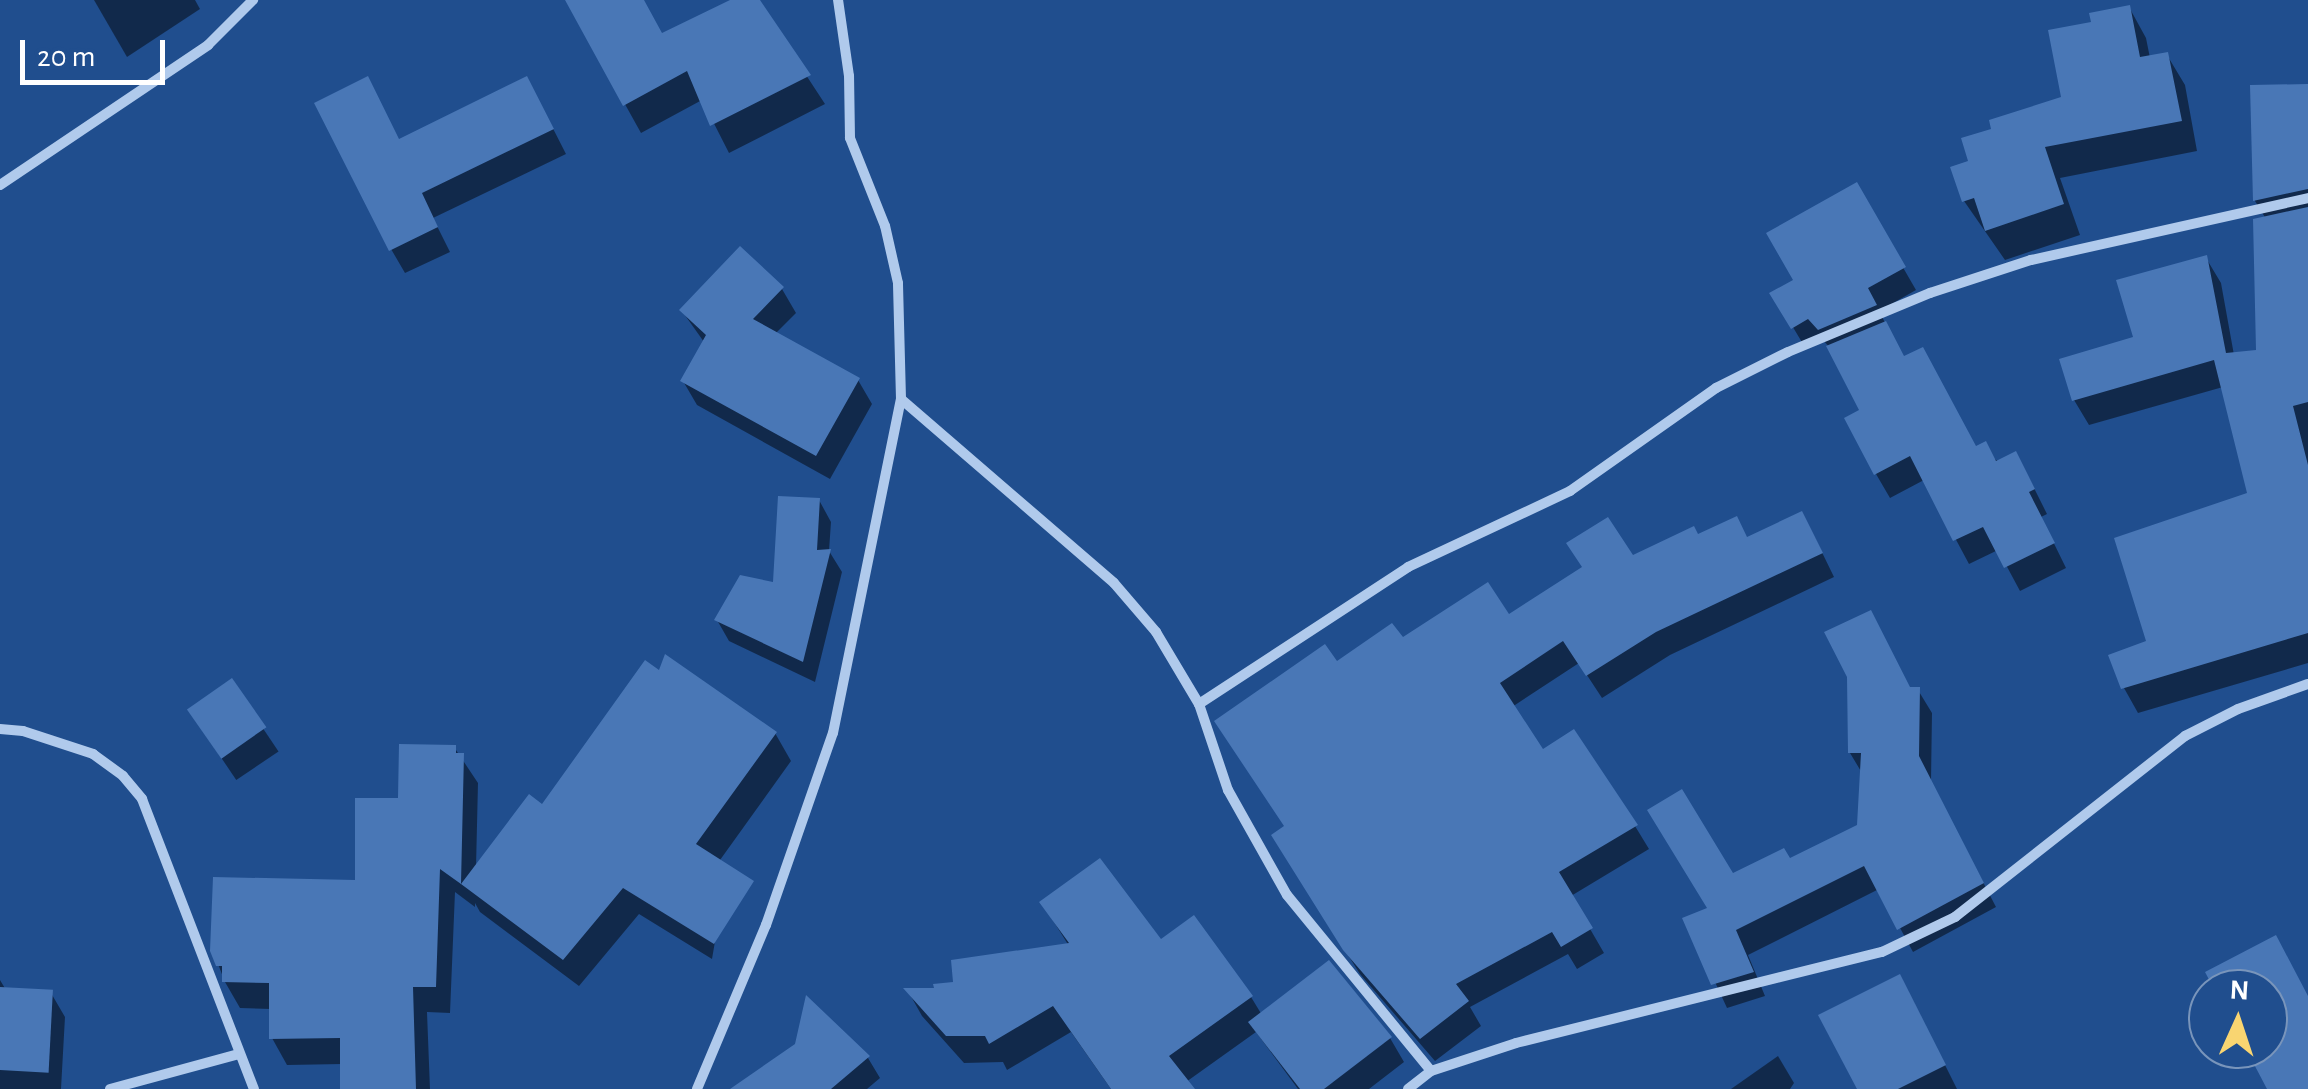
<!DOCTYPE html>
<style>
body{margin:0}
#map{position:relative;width:2308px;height:1089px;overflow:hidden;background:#204e8e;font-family:"Alegreya Sans",sans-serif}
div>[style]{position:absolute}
.shadow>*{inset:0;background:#0007;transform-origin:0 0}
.building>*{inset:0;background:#4977b6;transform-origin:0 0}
.minor>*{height:10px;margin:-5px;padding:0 5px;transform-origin:5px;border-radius:5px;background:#b0caec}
span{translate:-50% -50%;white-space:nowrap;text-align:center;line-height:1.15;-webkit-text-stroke:8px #204e8e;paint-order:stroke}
.north{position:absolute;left:2188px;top:969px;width:100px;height:100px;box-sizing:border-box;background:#204e8e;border:2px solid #7995bb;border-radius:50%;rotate:3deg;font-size:28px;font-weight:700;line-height:40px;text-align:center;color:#fff}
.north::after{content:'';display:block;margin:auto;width:35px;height:45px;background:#f9d571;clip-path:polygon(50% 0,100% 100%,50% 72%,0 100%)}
.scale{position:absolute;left:20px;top:40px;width:145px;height:45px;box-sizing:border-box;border:5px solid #fff;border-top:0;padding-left:12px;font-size:30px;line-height:35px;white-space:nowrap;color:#fff;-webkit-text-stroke:8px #204e8e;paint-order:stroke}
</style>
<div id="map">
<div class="shadow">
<i style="clip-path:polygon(94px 0,195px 0,200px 9px,127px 57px)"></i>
<i style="clip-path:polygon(567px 0,642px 0,662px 36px,736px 0,757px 0,825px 104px,729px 153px,702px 100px,641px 133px)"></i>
<i style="clip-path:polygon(2129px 7px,2146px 38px,2150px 58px,2167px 55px,2185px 85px,2197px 151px,2060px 178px,2080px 235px,2005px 260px,1964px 201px,1971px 163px,1994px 130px,2064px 98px,2094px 24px)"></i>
<i style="clip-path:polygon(2253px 88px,2308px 88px,2308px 663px,2138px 713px,2124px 688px,2149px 642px,2250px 495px,2223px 387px,2089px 425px,2074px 400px,2136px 339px,2206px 258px,2221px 283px,2234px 355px,2259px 352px,2266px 219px,2255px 201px)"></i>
<i style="clip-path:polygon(540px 103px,566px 154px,433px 218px,450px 252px,405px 273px,391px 249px,400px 141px)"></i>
<i style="clip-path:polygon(1856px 186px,1916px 290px,1879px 311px,1904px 359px,1976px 449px,2029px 478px,2047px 514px,2041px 517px,2066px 568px,2020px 591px,1998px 550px,1969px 564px,1924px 480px,1890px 498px,1876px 474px,1862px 412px,1830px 348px,1823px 340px,1806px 349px,1773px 294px,1796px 281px)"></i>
<i style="clip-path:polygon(782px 289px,796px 313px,775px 334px,858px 380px,872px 404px,830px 479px,697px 405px,683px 381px,704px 342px,682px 311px)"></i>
<i style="clip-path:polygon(819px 500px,831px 522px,829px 551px,842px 572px,815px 682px,729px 641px,717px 620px,776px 585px)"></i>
<i style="clip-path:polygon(1697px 537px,1815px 538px,1834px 577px,1670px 655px,1602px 698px,1579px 663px,1512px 707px,1542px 752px,1635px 826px,1649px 849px,1571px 896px,1604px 953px,1577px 969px,1568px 954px,1470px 1007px,1481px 1026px,1435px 1061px,1360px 974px,1287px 859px,1286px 828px,1337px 665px,1402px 641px,1508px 617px,1632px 558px)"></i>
<i style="left:231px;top:681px;width:85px;height:51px;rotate:56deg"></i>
<i style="clip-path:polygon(1910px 690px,1918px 690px,1932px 713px,1931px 782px,1996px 907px,1913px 952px,1879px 889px,1748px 955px,1765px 996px,1727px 1008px,1686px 919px,1710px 909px,1732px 877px,1789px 861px,1859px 827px,1862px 773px,1850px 753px)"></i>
<i style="clip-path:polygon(775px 733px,791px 761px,715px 867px,725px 883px,712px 959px,639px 914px,579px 986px,480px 912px,475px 903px,475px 907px,455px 892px,450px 1013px,427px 1012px,430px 1089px,342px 1089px,343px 1064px,287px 1065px,272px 1038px,271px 1009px,240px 1008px,225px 982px,218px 964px,358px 882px,401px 801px,454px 747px,478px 783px,476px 868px,542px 808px)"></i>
<i style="clip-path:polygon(1042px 903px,1160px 942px,1251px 997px,1262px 1015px,1390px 1038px,1404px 1062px,1369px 1089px,1298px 1089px,1256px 1032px,1186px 1082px,1192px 1089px,1111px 1089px,1071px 1032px,1007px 1070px,1003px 1062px,964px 1063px,922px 1016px,908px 991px,937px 991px,1069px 946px)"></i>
<i style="clip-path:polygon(0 980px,6px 990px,51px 993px,65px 1017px,61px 1089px,0 1089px)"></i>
<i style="clip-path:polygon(807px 999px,868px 1058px,880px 1078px,867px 1089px,747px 1089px,797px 1046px)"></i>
<i style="clip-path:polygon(1913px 1001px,1957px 1089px,1859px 1089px)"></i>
<i style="clip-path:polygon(1778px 1056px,1794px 1083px,1790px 1089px,1731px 1089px)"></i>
</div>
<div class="building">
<i style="clip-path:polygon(565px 0,644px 0,662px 33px,730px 0,760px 0,811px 75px,710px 126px,687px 71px,623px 106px)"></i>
<i style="clip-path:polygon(2130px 5px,2140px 57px,2168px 52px,2182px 121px,2045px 147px,2064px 204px,1985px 231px,1974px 198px,1962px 202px,1950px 167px,1968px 161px,1961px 138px,1991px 129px,1989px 120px,2061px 97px,2048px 30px,2091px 22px,2089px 13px)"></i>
<i style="clip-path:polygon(368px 76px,399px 139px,527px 76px,554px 129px,422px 193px,438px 227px,389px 251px,314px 103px)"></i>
<i style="clip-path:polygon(2308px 84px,2308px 189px,2253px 201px,2250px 85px)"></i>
<i style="clip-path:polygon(1857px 182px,1906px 267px,1868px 288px,1877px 305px,1818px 330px,1808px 319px,1791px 329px,1769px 293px,1793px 280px,1766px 233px)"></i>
<i style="clip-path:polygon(2308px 207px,2308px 402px,2293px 406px,2308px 465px,2308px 633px,2121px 689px,2108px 655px,2146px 641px,2114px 538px,2247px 493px,2214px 360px,2072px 401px,2059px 359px,2133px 337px,2116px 280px,2207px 255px,2226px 353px,2256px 350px,2253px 219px)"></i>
<i style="clip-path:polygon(740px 246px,784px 287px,753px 319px,860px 378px,816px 456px,680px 381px,706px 335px,679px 310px)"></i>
<i style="clip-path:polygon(1886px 321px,1904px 356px,1923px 347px,1976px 446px,1986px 441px,1996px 461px,2016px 451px,2035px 489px,2029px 492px,2055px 543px,2004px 568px,1983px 527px,1953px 541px,1910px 456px,1874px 475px,1844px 418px,1859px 410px,1826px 346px)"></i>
<i style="clip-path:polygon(778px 496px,820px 498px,817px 550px,831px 549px,803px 662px,714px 620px,740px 575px,773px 582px)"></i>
<i style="clip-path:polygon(1802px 511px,1823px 553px,1656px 632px,1586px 676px,1563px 641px,1500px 683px,1543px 749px,1574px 729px,1638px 825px,1559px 872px,1593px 928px,1561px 947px,1552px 932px,1456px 984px,1469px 1001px,1420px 1039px,1343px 950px,1271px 835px,1284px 826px,1214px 721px,1325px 644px,1337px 661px,1392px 623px,1403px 637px,1488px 582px,1509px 614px,1582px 567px,1566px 543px,1608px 517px,1633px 555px,1694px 526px,1698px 534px,1737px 516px,1747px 537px)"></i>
<i style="clip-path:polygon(1871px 610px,1910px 687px,1920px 687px,1919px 756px,1984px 883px,1897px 930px,1864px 866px,1736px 930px,1754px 972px,1711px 985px,1682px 918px,1707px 908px,1647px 810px,1682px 789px,1733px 873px,1784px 848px,1790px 858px,1857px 825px,1861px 753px,1848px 753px,1847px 677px,1824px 632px)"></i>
<i style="clip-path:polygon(665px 654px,777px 732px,696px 844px,754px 881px,714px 944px,623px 888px,563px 960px,461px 884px,529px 794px,542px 804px,645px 660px,659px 670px)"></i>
<i style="left:232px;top:678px;width:60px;height:55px;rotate:55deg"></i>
<i style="clip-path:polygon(399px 744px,456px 745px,456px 753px,464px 753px,461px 884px,440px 869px,436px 987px,413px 987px,416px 1089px,340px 1089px,340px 1038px,269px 1039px,269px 983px,222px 982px,222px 966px,216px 966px,210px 951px,213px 877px,355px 880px,355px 798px,398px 798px)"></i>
<i style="clip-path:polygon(1100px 858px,1161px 939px,1194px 915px,1253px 996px,1169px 1056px,1195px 1089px,1111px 1089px,1053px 1006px,989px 1044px,985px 1036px,946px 1036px,903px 988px,934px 988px,933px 984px,953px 982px,951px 960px,1069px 943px,1039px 902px)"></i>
<i style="clip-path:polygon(2276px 935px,2308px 996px,2308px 1089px,2267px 1089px,2246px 1049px,2268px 1049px,2268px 989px,2214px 989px,2205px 972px)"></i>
<i style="clip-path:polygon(1329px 960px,1392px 1037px,1324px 1089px,1300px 1089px,1248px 1022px)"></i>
<i style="clip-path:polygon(1900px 974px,1946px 1065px,1898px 1089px,1857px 1089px,1818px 1015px)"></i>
<i style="left:0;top:987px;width:53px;height:83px;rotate:3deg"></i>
<i style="clip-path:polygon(806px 995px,870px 1056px,831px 1089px,730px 1089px,795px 1044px)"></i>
</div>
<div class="minor">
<i style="left:0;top:185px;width:251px;rotate:-33.9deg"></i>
<i style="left:208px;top:45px;width:64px;rotate:-45deg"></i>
<i style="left:901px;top:399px;width:281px;rotate:40.8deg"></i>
<i style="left:1114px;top:583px;width:65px;rotate:49.4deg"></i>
<i style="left:1156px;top:632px;width:84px;rotate:59.2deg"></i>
<i style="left:1199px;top:704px;width:91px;rotate:71.4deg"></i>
<i style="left:1228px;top:790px;width:120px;rotate:60.7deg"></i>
<i style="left:1287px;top:895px;width:227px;rotate:50.7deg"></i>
<i style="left:1199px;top:704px;width:250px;rotate:-33.2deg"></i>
<i style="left:1408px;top:567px;width:179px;rotate:-25.1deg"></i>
<i style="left:1570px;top:491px;width:179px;rotate:-35.2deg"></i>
<i style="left:1716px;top:388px;width:80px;rotate:-26.6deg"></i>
<i style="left:1788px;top:352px;width:154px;rotate:-22.6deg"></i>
<i style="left:1930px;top:293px;width:106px;rotate:-18.1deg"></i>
<i style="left:2031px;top:260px;width:284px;rotate:-12.6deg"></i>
<i style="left:0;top:729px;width:23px;rotate:5deg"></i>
<i style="left:23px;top:731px;width:74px;rotate:18.2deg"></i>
<i style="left:93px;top:754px;width:37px;rotate:36deg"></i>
<i style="left:123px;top:776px;width:30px;rotate:50deg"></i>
<i style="left:142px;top:799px;width:311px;rotate:68.9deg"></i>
<i style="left:110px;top:1089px;width:134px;rotate:-15.2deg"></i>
<i style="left:697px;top:1089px;width:178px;rotate:-67.2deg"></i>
<i style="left:766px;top:925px;width:203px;rotate:-70.8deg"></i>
<i style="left:833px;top:733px;width:341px;rotate:-78.5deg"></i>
<i style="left:901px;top:399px;width:116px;rotate:-91.5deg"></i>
<i style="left:898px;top:283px;width:58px;rotate:-102.8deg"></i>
<i style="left:885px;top:226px;width:95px;rotate:-111.7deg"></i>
<i style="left:850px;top:138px;width:62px;rotate:-90.9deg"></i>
<i style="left:849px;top:76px;width:77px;rotate:-98.2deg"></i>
<i style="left:1408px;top:1089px;width:29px;rotate:-38deg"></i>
<i style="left:1431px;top:1071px;width:89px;rotate:-18.2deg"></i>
<i style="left:1516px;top:1043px;width:377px;rotate:-14deg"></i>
<i style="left:1882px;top:952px;width:81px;rotate:-25.6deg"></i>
<i style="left:1955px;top:917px;width:293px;rotate:-38.2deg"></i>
<i style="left:2185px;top:736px;width:59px;rotate:-27deg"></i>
<i style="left:2238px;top:709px;width:74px;rotate:-19.7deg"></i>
</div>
<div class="north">N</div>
<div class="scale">20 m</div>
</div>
